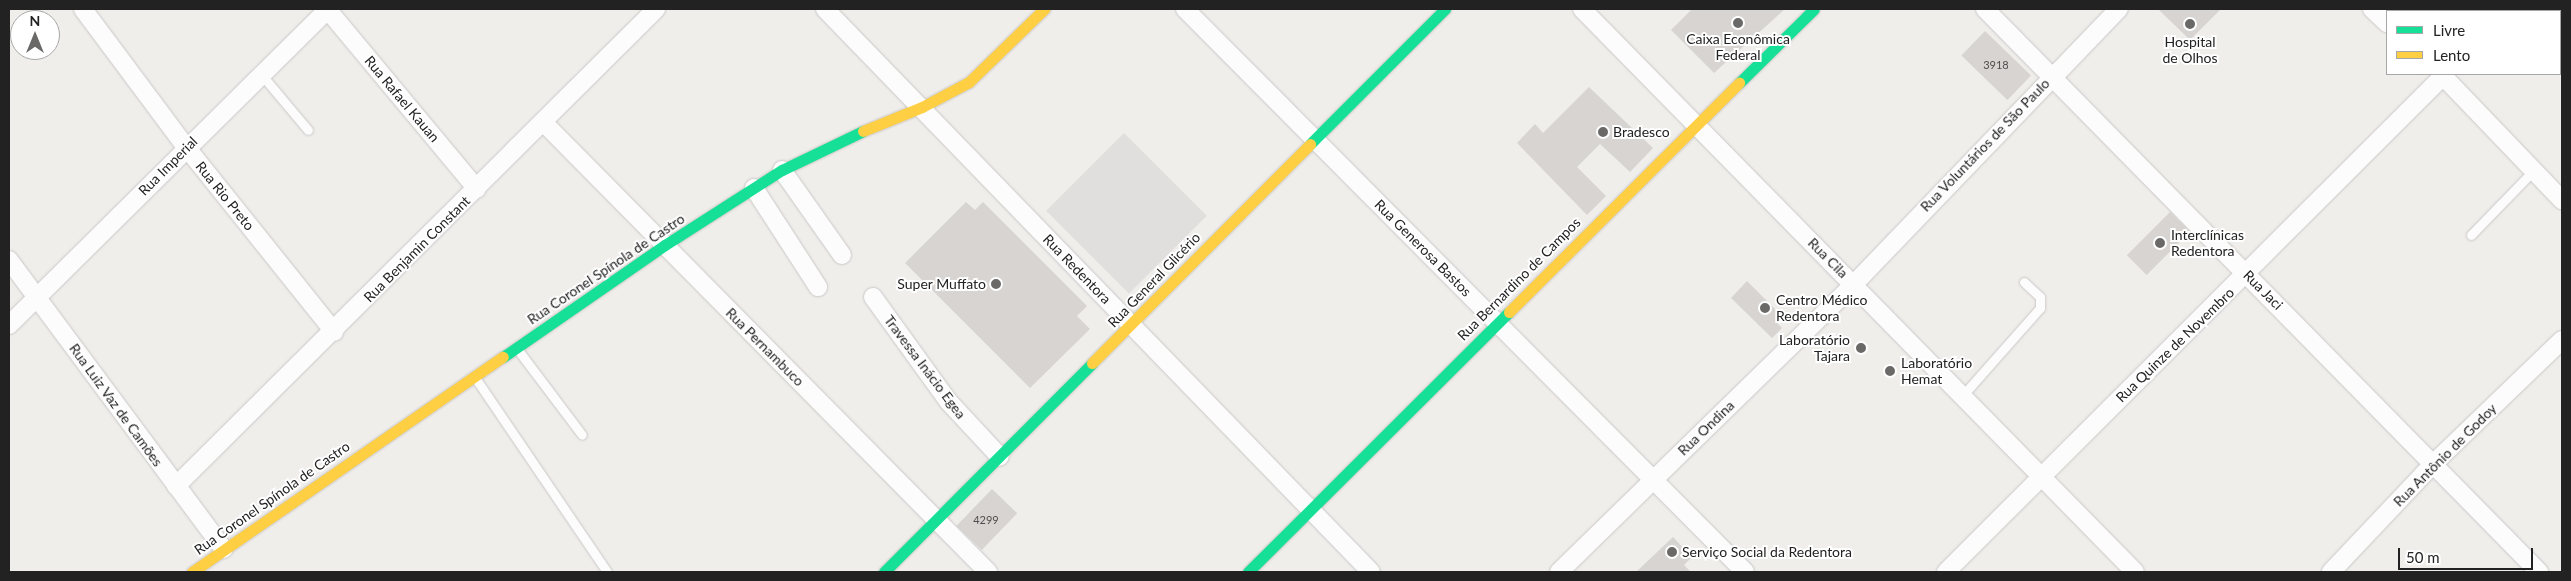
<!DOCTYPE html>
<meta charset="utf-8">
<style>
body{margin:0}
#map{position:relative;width:2571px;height:581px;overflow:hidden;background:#f0eeeb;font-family:Lato,sans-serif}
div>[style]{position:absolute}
.parking>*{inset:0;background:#e0dfde;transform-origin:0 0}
.building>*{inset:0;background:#d7d4d2;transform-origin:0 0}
.roads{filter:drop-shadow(0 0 1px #c9c8c7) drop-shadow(0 0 1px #c9c8c7)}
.lane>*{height:9px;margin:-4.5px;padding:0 4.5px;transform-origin:4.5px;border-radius:4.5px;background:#fdfcfc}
.street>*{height:18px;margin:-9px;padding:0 9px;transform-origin:9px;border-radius:9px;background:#fdfcfc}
.fast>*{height:11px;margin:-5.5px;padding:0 5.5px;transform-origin:5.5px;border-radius:5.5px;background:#16e098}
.slow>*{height:11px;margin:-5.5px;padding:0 5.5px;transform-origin:5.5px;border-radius:5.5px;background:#ffcf43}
.dots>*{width:14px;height:14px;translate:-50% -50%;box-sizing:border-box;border:2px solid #fff;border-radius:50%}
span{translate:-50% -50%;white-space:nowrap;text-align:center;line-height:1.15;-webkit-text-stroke:4px #fff;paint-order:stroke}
.number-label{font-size:11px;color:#4f4e4e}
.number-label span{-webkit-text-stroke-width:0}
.poi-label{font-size:14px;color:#222}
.left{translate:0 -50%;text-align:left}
.right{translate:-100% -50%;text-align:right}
.street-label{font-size:14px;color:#222}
.frame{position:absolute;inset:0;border:10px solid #222;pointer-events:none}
.legend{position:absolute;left:2386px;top:10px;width:175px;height:65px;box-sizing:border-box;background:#fff;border:1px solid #a7a7a7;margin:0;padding:6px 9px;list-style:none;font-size:15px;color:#222}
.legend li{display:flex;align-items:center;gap:10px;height:25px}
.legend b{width:25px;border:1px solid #a7a7a7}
.north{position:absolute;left:10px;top:10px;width:50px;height:50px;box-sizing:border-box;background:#fff;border:1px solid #a7a7a7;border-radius:50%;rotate:0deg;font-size:14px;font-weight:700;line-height:20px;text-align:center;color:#222}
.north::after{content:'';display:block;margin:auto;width:18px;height:22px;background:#6a6968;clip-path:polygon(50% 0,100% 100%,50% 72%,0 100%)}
.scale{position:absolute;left:2398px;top:548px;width:135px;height:22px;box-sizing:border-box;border:2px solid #222;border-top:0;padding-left:6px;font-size:15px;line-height:18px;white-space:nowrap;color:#222;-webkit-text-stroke:4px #fff;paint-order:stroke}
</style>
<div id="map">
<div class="parking">
<i style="left:1124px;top:133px;width:117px;height:110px;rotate:45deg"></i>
</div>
<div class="building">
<i style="clip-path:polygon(1692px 9px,1785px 9px,1714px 73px,1671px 30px)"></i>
<i style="clip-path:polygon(2158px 9px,2221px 9px,2190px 40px)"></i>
<i style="left:1985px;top:31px;width:64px;height:34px;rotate:44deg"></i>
<i style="clip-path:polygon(1589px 87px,1653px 148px,1630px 172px,1600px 144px,1577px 167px,1606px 196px,1587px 215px,1517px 143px,1535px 124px,1543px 133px)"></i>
<i style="clip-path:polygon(966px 202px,975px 210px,983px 202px,1087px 306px,1077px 316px,1090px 329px,1030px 388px,905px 263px)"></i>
<i style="left:2170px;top:212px;width:28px;height:61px;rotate:45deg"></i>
<i style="clip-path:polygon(1747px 281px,1783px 317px,1777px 323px,1782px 328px,1772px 338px,1731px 298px)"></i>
<i style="left:992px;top:489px;width:35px;height:51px;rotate:44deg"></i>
<i style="clip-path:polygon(1673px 537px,1692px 557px,1684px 565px,1691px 572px,1636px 572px)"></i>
</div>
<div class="roads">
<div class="lane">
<i style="left:261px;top:74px;width:73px;rotate:50deg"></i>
<i style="left:2471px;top:235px;width:91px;rotate:-45.9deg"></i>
<i style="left:518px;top:350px;width:106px;rotate:53deg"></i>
<i style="left:476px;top:379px;width:233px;rotate:55.8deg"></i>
<i style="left:1963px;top:395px;width:116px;rotate:-48.5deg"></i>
<i style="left:2040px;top:308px;width:11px;rotate:-90deg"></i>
<i style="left:2040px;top:297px;width:22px;rotate:-137deg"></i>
</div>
<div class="street">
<i style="left:83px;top:9px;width:172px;rotate:53.3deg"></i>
<i style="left:186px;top:147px;width:237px;rotate:51.3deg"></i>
<i style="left:327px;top:9px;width:234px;rotate:50.2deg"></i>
<i style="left:825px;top:9px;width:784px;rotate:45.88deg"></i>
<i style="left:1185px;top:9px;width:794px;rotate:45.15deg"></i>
<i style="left:1582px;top:9px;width:789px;rotate:45.51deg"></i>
<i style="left:1985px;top:9px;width:790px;rotate:45.46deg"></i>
<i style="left:2372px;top:9px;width:21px;rotate:43deg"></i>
<i style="left:2509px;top:11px;width:3px;rotate:-45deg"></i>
<i style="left:2441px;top:74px;width:175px;rotate:46.2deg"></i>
<i style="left:543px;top:122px;width:633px;rotate:45.32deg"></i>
<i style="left:782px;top:170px;width:104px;rotate:54.8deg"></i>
<i style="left:754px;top:188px;width:118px;rotate:57.1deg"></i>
<i style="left:9px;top:260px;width:360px;rotate:53.4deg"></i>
<i style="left:873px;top:297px;width:128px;rotate:54.2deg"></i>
<i style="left:948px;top:401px;width:76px;rotate:47.1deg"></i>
<i style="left:9px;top:325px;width:449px;rotate:-44.7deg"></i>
<i style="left:176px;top:486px;width:677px;rotate:-44.82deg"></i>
<i style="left:1559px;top:572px;width:412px;rotate:-44.3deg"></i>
<i style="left:1854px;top:284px;width:382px;rotate:-46.1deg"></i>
<i style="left:1946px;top:572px;width:705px;rotate:-44.94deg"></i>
<i style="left:2331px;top:572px;width:149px;rotate:-46.6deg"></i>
<i style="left:2433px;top:464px;width:179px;rotate:-43.9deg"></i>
</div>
<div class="fast">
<i style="left:1739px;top:83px;width:105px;rotate:-44.6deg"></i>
<i style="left:1310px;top:144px;width:191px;rotate:-45deg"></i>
<i style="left:503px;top:357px;width:197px;rotate:-34.7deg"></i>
<i style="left:665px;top:245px;width:139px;rotate:-32.7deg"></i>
<i style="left:782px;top:170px;width:90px;rotate:-25.7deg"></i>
<i style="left:884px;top:572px;width:295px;rotate:-45.1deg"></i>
<i style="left:1248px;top:572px;width:368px;rotate:-44.9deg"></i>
</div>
<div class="slow">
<i style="left:863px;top:131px;width:64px;rotate:-22.1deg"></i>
<i style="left:922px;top:107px;width:53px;rotate:-28deg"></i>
<i style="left:969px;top:82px;width:105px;rotate:-44.2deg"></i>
<i style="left:1509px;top:312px;width:325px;rotate:-44.9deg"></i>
<i style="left:1092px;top:363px;width:309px;rotate:-45.1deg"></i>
<i style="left:192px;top:572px;width:378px;rotate:-34.7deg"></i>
</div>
</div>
<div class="dots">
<i style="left:1738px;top:23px;background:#6a6968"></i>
<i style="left:2190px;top:24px;background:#6a6968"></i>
<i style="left:1603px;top:132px;background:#6a6968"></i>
<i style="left:2160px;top:243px;background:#6a6968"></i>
<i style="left:996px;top:284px;background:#6a6968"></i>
<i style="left:1765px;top:308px;background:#6a6968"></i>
<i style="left:1861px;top:348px;background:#6a6968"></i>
<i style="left:1890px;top:371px;background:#6a6968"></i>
<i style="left:1672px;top:552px;background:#6a6968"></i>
</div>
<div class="number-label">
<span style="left:1996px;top:65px">3918</span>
<span style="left:986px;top:520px">4299</span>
</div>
<div class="poi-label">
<span style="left:1738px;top:47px">Caixa Econômica<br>Federal</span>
<span style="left:2190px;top:50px">Hospital<br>de Olhos</span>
<span class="left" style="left:1613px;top:132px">Bradesco</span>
<span class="left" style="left:2171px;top:243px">Interclínicas<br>Redentora</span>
<span class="right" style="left:986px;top:284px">Super Muffato</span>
<span class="left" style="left:1776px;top:308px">Centro Médico<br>Redentora</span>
<span class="right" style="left:1850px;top:348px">Laboratório<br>Tajara</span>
<span class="left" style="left:1901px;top:371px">Laboratório<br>Hemat</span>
<span class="left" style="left:1682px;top:552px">Serviço Social da Redentora</span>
</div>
<div class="street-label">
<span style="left:402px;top:99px;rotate:50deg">Rua Rafael Kauan</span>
<span style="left:1985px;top:145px;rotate:-46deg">Rua Voluntários de São Paulo</span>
<span style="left:168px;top:166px;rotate:-45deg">Rua Imperial</span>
<span style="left:225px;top:196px;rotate:51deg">Rua Rio Preto</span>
<span style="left:1423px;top:248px;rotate:45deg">Rua Generosa Bastos</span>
<span style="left:417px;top:249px;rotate:-45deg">Rua Benjamin Constant</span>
<span style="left:1828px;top:258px;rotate:45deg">Rua Cila</span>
<span style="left:606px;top:269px;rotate:-34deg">Rua Coronel Spínola de Castro</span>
<span style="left:1077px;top:269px;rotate:46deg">Rua Redentora</span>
<span style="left:1519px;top:279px;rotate:-45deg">Rua Bernardino de Campos</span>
<span style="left:1154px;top:280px;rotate:-46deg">Rua General Glicério</span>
<span style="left:2263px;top:290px;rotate:45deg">Rua Jaci</span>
<span style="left:2175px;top:345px;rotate:-44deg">Rua Quinze de Novembro</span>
<span style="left:765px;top:347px;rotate:45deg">Rua Pernambuco</span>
<span style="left:925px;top:367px;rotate:53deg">Travessa Inácio Egea</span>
<span style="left:116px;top:405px;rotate:54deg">Rua Luiz Vaz de Camões</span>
<span style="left:1706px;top:428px;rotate:-44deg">Rua Ondina</span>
<span style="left:2445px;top:455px;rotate:-45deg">Rua Antônio de Godoy</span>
<span style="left:272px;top:498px;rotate:-35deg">Rua Coronel Spínola de Castro</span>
</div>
<div class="frame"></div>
<ul class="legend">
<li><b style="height:6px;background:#16e098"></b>Livre</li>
<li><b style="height:6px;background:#ffcf43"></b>Lento</li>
</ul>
<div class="north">N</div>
<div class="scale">50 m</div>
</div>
